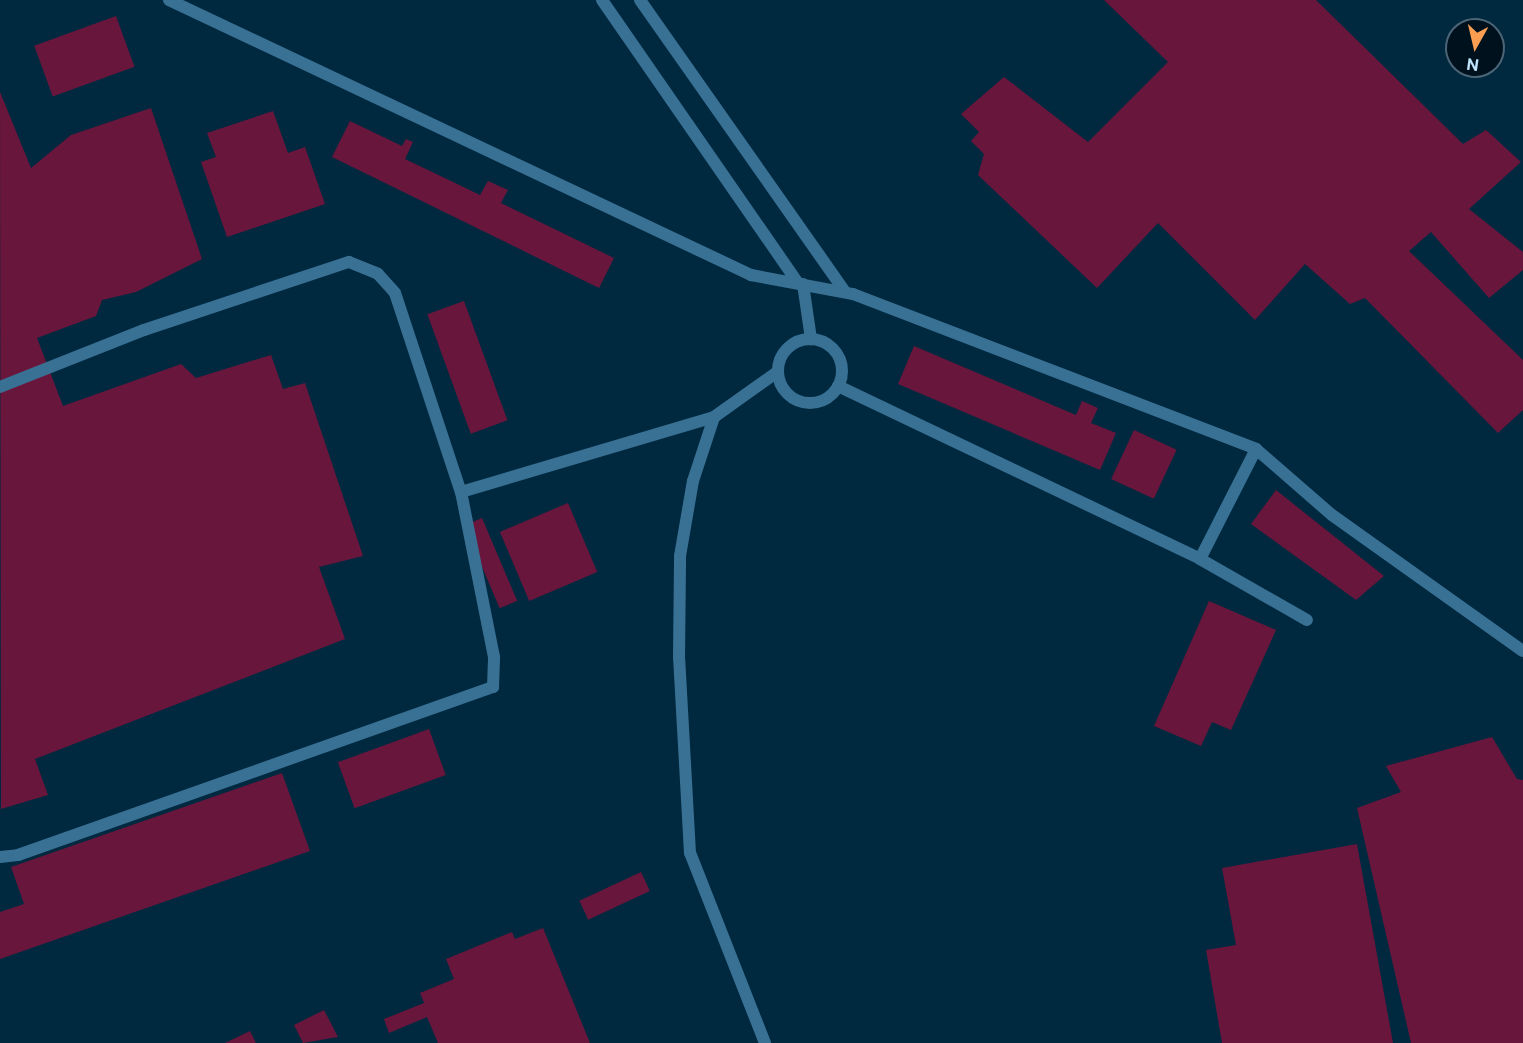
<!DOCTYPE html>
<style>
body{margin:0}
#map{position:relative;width:1523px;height:1043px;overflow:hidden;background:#002940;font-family:"Public Sans",sans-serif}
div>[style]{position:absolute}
.building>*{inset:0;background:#68163b;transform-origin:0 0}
.service>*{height:12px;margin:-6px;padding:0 6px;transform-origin:6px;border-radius:6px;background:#397194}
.minor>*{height:12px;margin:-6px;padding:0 6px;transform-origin:6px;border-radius:6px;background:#397194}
.tertiary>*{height:12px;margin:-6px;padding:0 6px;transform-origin:6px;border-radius:6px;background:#397194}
.tertiary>.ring{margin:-6px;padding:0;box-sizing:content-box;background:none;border:12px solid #397194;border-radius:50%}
span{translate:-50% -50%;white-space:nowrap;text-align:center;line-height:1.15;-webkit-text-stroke:4.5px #00111e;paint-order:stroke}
.north{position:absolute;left:1445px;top:18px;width:60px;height:60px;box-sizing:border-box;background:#00111e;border:2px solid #4c6577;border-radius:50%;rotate:188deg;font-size:16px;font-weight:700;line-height:24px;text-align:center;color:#bfe4fc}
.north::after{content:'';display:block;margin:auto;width:21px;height:27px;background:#fb9e51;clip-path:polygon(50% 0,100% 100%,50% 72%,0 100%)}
</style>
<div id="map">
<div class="building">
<i style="clip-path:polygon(1104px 0,1316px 0,1463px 144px,1486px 130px,1521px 162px,1469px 209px,1523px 252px,1523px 270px,1489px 298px,1431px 232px,1409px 251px,1523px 360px,1523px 410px,1498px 433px,1365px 298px,1350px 304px,1305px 264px,1255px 320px,1158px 223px,1097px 288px,978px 175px,984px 154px,971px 141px,979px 132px,961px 114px,1004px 77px,1088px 142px,1168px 62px)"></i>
<i style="left:116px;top:16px;width:54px;height:87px;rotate:70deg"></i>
<i style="clip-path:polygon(0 92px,31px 168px,71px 135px,151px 108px,202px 259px,136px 292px,102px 300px,96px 316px,37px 338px,63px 406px,181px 364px,196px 378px,271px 355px,283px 389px,305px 383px,363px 556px,319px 567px,345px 639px,35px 759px,48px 795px,1px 809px)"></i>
<i style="clip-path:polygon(273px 111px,288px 153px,305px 147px,325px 204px,227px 237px,201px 162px,216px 157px,207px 133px)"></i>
<i style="clip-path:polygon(350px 121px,402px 146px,406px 139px,413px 142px,405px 159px,480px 195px,488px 181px,508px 190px,501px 203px,614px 258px,599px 288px,332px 157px)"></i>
<i style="left:464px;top:301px;width:127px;height:39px;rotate:70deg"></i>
<i style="clip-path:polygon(914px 346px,1076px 415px,1082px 401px,1098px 408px,1091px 423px,1116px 433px,1100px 470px,898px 384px)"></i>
<i style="left:1134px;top:430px;width:47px;height:54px;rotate:25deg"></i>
<i style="clip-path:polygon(1276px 490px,1384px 576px,1356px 600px,1251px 524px)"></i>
<i style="left:568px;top:503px;width:75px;height:74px;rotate:67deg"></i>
<i style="left:482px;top:518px;width:90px;height:19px;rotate:67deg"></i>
<i style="clip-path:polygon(1209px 601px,1276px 630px,1231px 730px,1212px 722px,1201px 746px,1154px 726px)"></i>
<i style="left:429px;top:729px;width:49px;height:97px;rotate:70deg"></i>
<i style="clip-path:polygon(1492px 737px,1517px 779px,1523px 780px,1523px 1043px,1411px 1043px,1357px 808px,1401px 792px,1386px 766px)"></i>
<i style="clip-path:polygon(282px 773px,310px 851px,0 959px,0 912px,24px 904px,11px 867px)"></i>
<i style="clip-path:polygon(1357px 844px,1393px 1043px,1222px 1043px,1206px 950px,1236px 945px,1222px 868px)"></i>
<i style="left:641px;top:872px;width:21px;height:68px;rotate:65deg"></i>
<i style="clip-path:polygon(543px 928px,590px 1043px,438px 1043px,427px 1017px,389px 1033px,384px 1019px,424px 1003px,420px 993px,454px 979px,446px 959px,512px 932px,515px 939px)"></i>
<i style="clip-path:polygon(324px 1010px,338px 1037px,303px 1043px,294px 1025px)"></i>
<i style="clip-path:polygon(250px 1031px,256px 1043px,225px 1043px)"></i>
</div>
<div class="service">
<i style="left:0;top:387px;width:155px;rotate:-21.6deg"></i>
<i style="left:144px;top:330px;width:216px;rotate:-18.4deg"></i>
<i style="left:349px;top:262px;width:31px;rotate:22deg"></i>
<i style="left:378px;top:274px;width:25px;rotate:48deg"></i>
<i style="left:395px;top:293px;width:210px;rotate:71.7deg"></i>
<i style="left:461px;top:492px;width:264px;rotate:-16.5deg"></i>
<i style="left:0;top:857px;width:18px;rotate:-6deg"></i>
<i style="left:18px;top:855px;width:504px;rotate:-19.48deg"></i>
<i style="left:493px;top:687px;width:30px;rotate:-88deg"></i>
<i style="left:494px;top:657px;width:168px;rotate:-101.3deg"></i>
</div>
<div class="minor">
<i style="left:169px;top:0;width:644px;rotate:25.29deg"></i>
<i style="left:751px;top:275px;width:104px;rotate:10.6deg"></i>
<i style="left:602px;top:0;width:344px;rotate:55.3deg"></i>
<i style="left:640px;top:0;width:357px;rotate:54.9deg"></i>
<i style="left:765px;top:1043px;width:204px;rotate:-111.5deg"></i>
<i style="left:690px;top:853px;width:195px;rotate:-93.2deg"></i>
<i style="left:679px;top:658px;width:102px;rotate:-89.4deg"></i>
<i style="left:680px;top:556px;width:76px;rotate:-80.2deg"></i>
<i style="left:693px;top:481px;width:67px;rotate:-71.8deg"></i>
<i style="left:714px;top:417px;width:77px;rotate:-35.5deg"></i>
</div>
<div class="tertiary">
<i style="left:803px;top:284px;width:56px;rotate:81.7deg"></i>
<i style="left:853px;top:294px;width:432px;rotate:21deg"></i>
<i style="left:1256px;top:449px;width:101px;rotate:41deg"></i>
<i style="left:1332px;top:515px;width:234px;rotate:35.5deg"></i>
<i class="ring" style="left:778px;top:339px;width:52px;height:52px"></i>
<i style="left:838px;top:386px;width:401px;rotate:25.5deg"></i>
<i style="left:1200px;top:559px;width:123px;rotate:-63deg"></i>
<i style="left:1200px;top:559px;width:123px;rotate:29.7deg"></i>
</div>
<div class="north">N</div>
</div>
